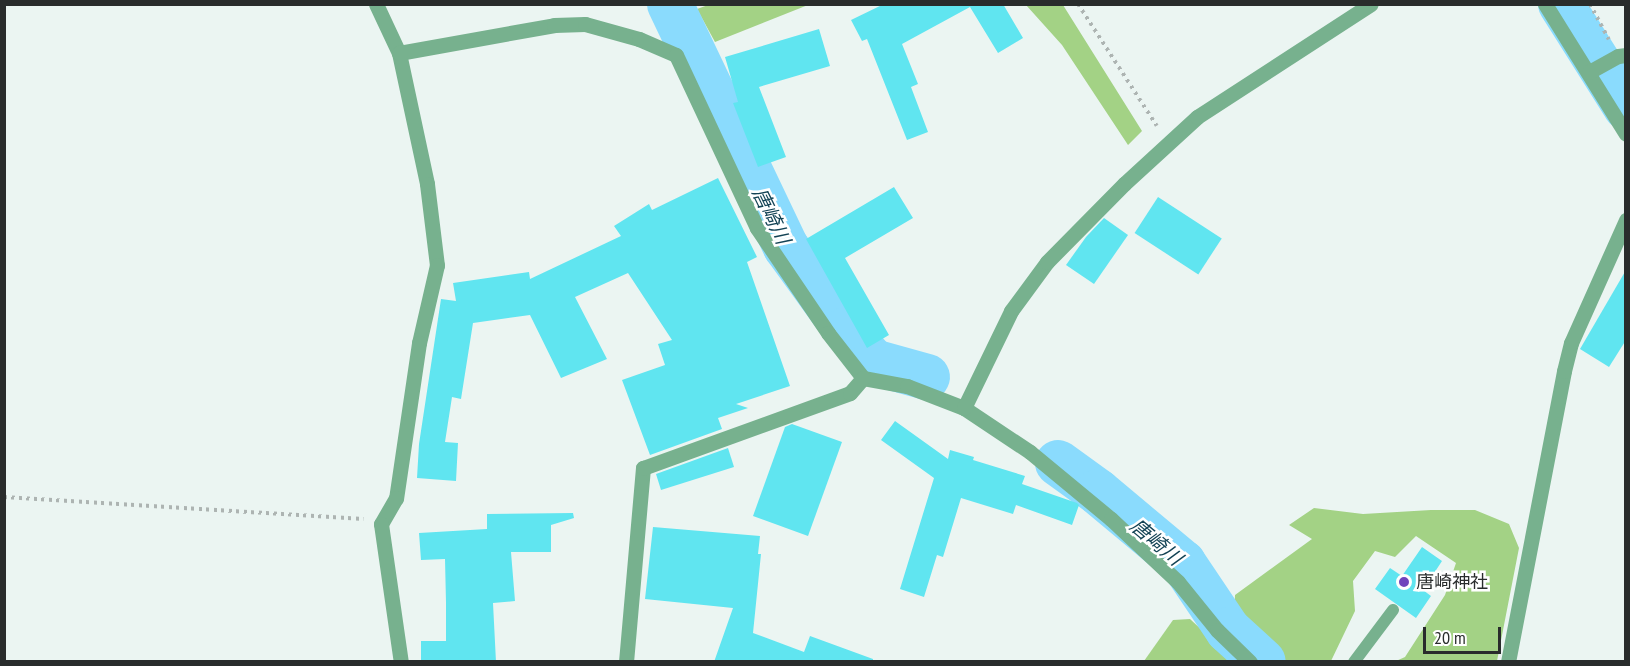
<!DOCTYPE html>
<meta charset="utf-8">
<style>
body{margin:0}
#map{position:relative;width:1630px;height:666px;overflow:hidden;background:#ebf5f2;font-family:"PT Sans Narrow","Noto Sans JP",sans-serif}
div>[style]{position:absolute}
.forest>*{inset:0;background:#a3d285}
.river>*{height:46px;margin:-23px;padding:0 23px;transform-origin:23px;border-radius:23px;background:#8adbfd}
.building>*{inset:0;background:#60e5f0;transform-origin:0 0}
.path>*{height:4px;margin-top:-2px;transform-origin:0;background:repeating-linear-gradient(90deg,#adb4b2 0 3px,transparent 0 7.5px)}
.lane>*{height:12px;margin:-6px;padding:0 6px;transform-origin:6px;border-radius:6px;background:#77b18e}
.street>*{height:15px;margin:-7.5px;padding:0 7.5px;transform-origin:7.5px;border-radius:7.5px;background:#77b18e}
.dots>*{width:16px;height:16px;translate:-50% -50%;box-sizing:border-box;border:3px solid #fff;border-radius:50%}
span{translate:-50% -50%;white-space:nowrap;text-align:center;line-height:1.15;-webkit-text-stroke:5px #fff;paint-order:stroke}
.poi-label{font-size:18px;color:#292c2c}
.left{translate:0 -50%;text-align:left}
.water-label{font-size:20px;color:#134355;font-style:italic}
.frame{position:absolute;inset:0;border:6px solid #292c2c;pointer-events:none}
.scale{position:absolute;left:1423px;top:627px;width:78px;height:27px;box-sizing:border-box;border:3px solid #292c2c;border-top:0;padding-left:8px;font-size:18px;line-height:21px;white-space:nowrap;color:#292c2c;-webkit-text-stroke:4px #fff;paint-order:stroke}
</style>
<div id="map">
<div class="forest">
<i style="clip-path:polygon(711px 4px,808px 4px,808px 5px,715px 42px,697px 9px)"></i>
<i style="clip-path:polygon(1026px 5px,1063px 5px,1142px 131px,1128px 145px,1062px 45px)"></i>
<i style="clip-path:polygon(1314px 508px,1363px 514px,1431px 510px,1475px 510px,1509px 524px,1519px 548px,1497px 661px,1396px 661px,1405px 657px,1445px 595px,1456px 563px,1416px 536px,1395px 557px,1375px 551px,1353px 581px,1355px 611px,1331px 661px,1284px 661px,1234px 619px,1235px 595px,1312px 539px,1289px 525px)"></i>
<i style="clip-path:polygon(1190px 619px,1235px 661px,1144px 661px,1173px 620px)"></i>
</div>
<div class="river">
<i style="left:670px;top:4px;width:269px;rotate:64.5deg"></i>
<i style="left:786px;top:247px;width:102px;rotate:54.1deg"></i>
<i style="left:846px;top:330px;width:42px;rotate:49.8deg"></i>
<i style="left:873px;top:362px;width:56px;rotate:15.5deg"></i>
<i style="left:1561px;top:4px;width:122px;rotate:57.7deg"></i>
<i style="left:1058px;top:463px;width:49px;rotate:35.9deg"></i>
<i style="left:1098px;top:492px;width:111px;rotate:39.9deg"></i>
<i style="left:1183px;top:563px;width:81px;rotate:56.1deg"></i>
<i style="left:1228px;top:630px;width:47px;rotate:42.4deg"></i>
</div>
<div class="building">
<i style="clip-path:polygon(884px 4px,1003px 4px,1023px 38px,998px 53px,970px 7px,902px 44px,918px 84px,911px 87px,928px 132px,907px 140px,867px 39px,862px 41px,851px 20px)"></i>
<i style="clip-path:polygon(819px 29px,830px 66px,759px 87px,786px 157px,758px 167px,733px 103px,738px 102px,725px 57px)"></i>
<i style="clip-path:polygon(718px 178px,757px 257px,747px 262px,790px 386px,736px 404px,748px 408px,718px 418px,722px 429px,650px 455px,622px 380px,665px 365px,658px 344px,672px 340px,628px 273px,575px 297px,607px 359px,561px 378px,530px 315px,473px 323px,461px 399px,452px 397px,445px 442px,458px 443px,456px 481px,417px 478px,419px 444px,441px 299px,456px 301px,453px 283px,529px 272px,530px 279px,621px 236px,614px 226px,649px 204px,652px 210px)"></i>
<i style="clip-path:polygon(894px 187px,913px 218px,845px 258px,889px 335px,867px 348px,806px 239px)"></i>
<i style="left:1158px;top:197px;width:76px;height:43px;rotate:33deg"></i>
<i style="clip-path:polygon(1104px 218px,1128px 235px,1094px 284px,1066px 265px,1086px 237px)"></i>
<i style="clip-path:polygon(1626px 270px,1626px 340px,1609px 367px,1580px 349px)"></i>
<i style="clip-path:polygon(895px 421px,948px 459px,950px 450px,974px 457px,973px 460px,1025px 476px,1022px 484px,1077px 503px,1079px 505px,1072px 525px,1016px 505px,1013px 514px,961px 498px,943px 557px,937px 555px,924px 597px,900px 589px,934px 478px,881px 440px)"></i>
<i style="clip-path:polygon(792px 424px,842px 442px,808px 536px,753px 516px,785px 427px)"></i>
<i style="clip-path:polygon(728px 448px,734px 467px,661px 490px,656px 474px)"></i>
<i style="clip-path:polygon(573px 513px,574px 518px,551px 525px,551px 552px,511px 552px,515px 601px,493px 603px,496px 662px,421px 662px,421px 641px,446px 641px,446px 603px,445px 559px,421px 560px,419px 533px,487px 529px,487px 514px)"></i>
<i style="clip-path:polygon(653px 527px,760px 536px,758px 554px,761px 554px,753px 633px,804px 652px,810px 636px,873px 659px,873px 662px,714px 662px,733px 608px,645px 599px)"></i>
<i style="clip-path:polygon(1422px 547px,1442px 561px,1423px 590px,1431px 596px,1416px 618px,1375px 589px,1390px 568px,1402px 576px)"></i>
</div>
<div class="path">
<i style="left:1078px;top:4px;width:145px;rotate:57.1deg"></i>
<i style="left:1590px;top:4px;width:40px;rotate:62deg"></i>
<i style="left:4px;top:497px;width:360px;rotate:3.5deg"></i>
</div>
<div class="lane">
<i style="left:1354px;top:662px;width:65px;rotate:-53.1deg"></i>
</div>
<div class="street">
<i style="left:376px;top:4px;width:54px;rotate:64.9deg"></i>
<i style="left:399px;top:53px;width:134px;rotate:77.9deg"></i>
<i style="left:427px;top:184px;width:82px;rotate:83deg"></i>
<i style="left:437px;top:265px;width:80px;rotate:103deg"></i>
<i style="left:419px;top:343px;width:157px;rotate:98.4deg"></i>
<i style="left:396px;top:498px;width:30px;rotate:120deg"></i>
<i style="left:381px;top:524px;width:139px;rotate:81.8deg"></i>
<i style="left:1545px;top:4px;width:153px;rotate:58.1deg"></i>
<i style="left:399px;top:53px;width:158px;rotate:-10.2deg"></i>
<i style="left:554px;top:25px;width:31px;rotate:-2deg"></i>
<i style="left:585px;top:24px;width:56px;rotate:15.5deg"></i>
<i style="left:639px;top:39px;width:40px;rotate:23.4deg"></i>
<i style="left:676px;top:55px;width:191px;rotate:64.9deg"></i>
<i style="left:757px;top:228px;width:127px;rotate:55.9deg"></i>
<i style="left:828px;top:333px;width:57px;rotate:52.1deg"></i>
<i style="left:863px;top:378px;width:45px;rotate:10.3deg"></i>
<i style="left:907px;top:386px;width:61px;rotate:21.1deg"></i>
<i style="left:964px;top:408px;width:79px;rotate:33.7deg"></i>
<i style="left:1030px;top:452px;width:105px;rotate:39.6deg"></i>
<i style="left:1111px;top:519px;width:92px;rotate:43.2deg"></i>
<i style="left:1178px;top:582px;width:62px;rotate:50.9deg"></i>
<i style="left:1217px;top:630px;width:46px;rotate:44.1deg"></i>
<i style="left:1589px;top:72px;width:33px;rotate:-29deg"></i>
<i style="left:1618px;top:56px;width:8px;rotate:-7deg"></i>
<i style="left:964px;top:408px;width:108px;rotate:-64.1deg"></i>
<i style="left:1011px;top:311px;width:61px;rotate:-53.7deg"></i>
<i style="left:1047px;top:262px;width:110px;rotate:-45.4deg"></i>
<i style="left:1124px;top:184px;width:99px;rotate:-42.5deg"></i>
<i style="left:1197px;top:117px;width:207px;rotate:-33deg"></i>
<i style="left:626px;top:662px;width:195px;rotate:-85deg"></i>
<i style="left:643px;top:468px;width:220px;rotate:-19.9deg"></i>
<i style="left:850px;top:393px;width:20px;rotate:-49deg"></i>
<i style="left:1508px;top:662px;width:296px;rotate:-79.1deg"></i>
<i style="left:1564px;top:371px;width:29px;rotate:-76deg"></i>
<i style="left:1571px;top:343px;width:135px;rotate:-65.9deg"></i>
</div>
<div class="dots">
<i style="left:1404px;top:582px;background:#7044bc"></i>
</div>
<div class="poi-label">
<span class="left" style="left:1416px;top:582px">唐崎神社</span>
</div>
<div class="water-label">
<span style="left:771px;top:216px;rotate:64deg">唐崎川</span>
<span style="left:1156px;top:542px;rotate:40deg">唐崎川</span>
</div>
<div class="frame"></div>
<div class="scale">20 m</div>
</div>
